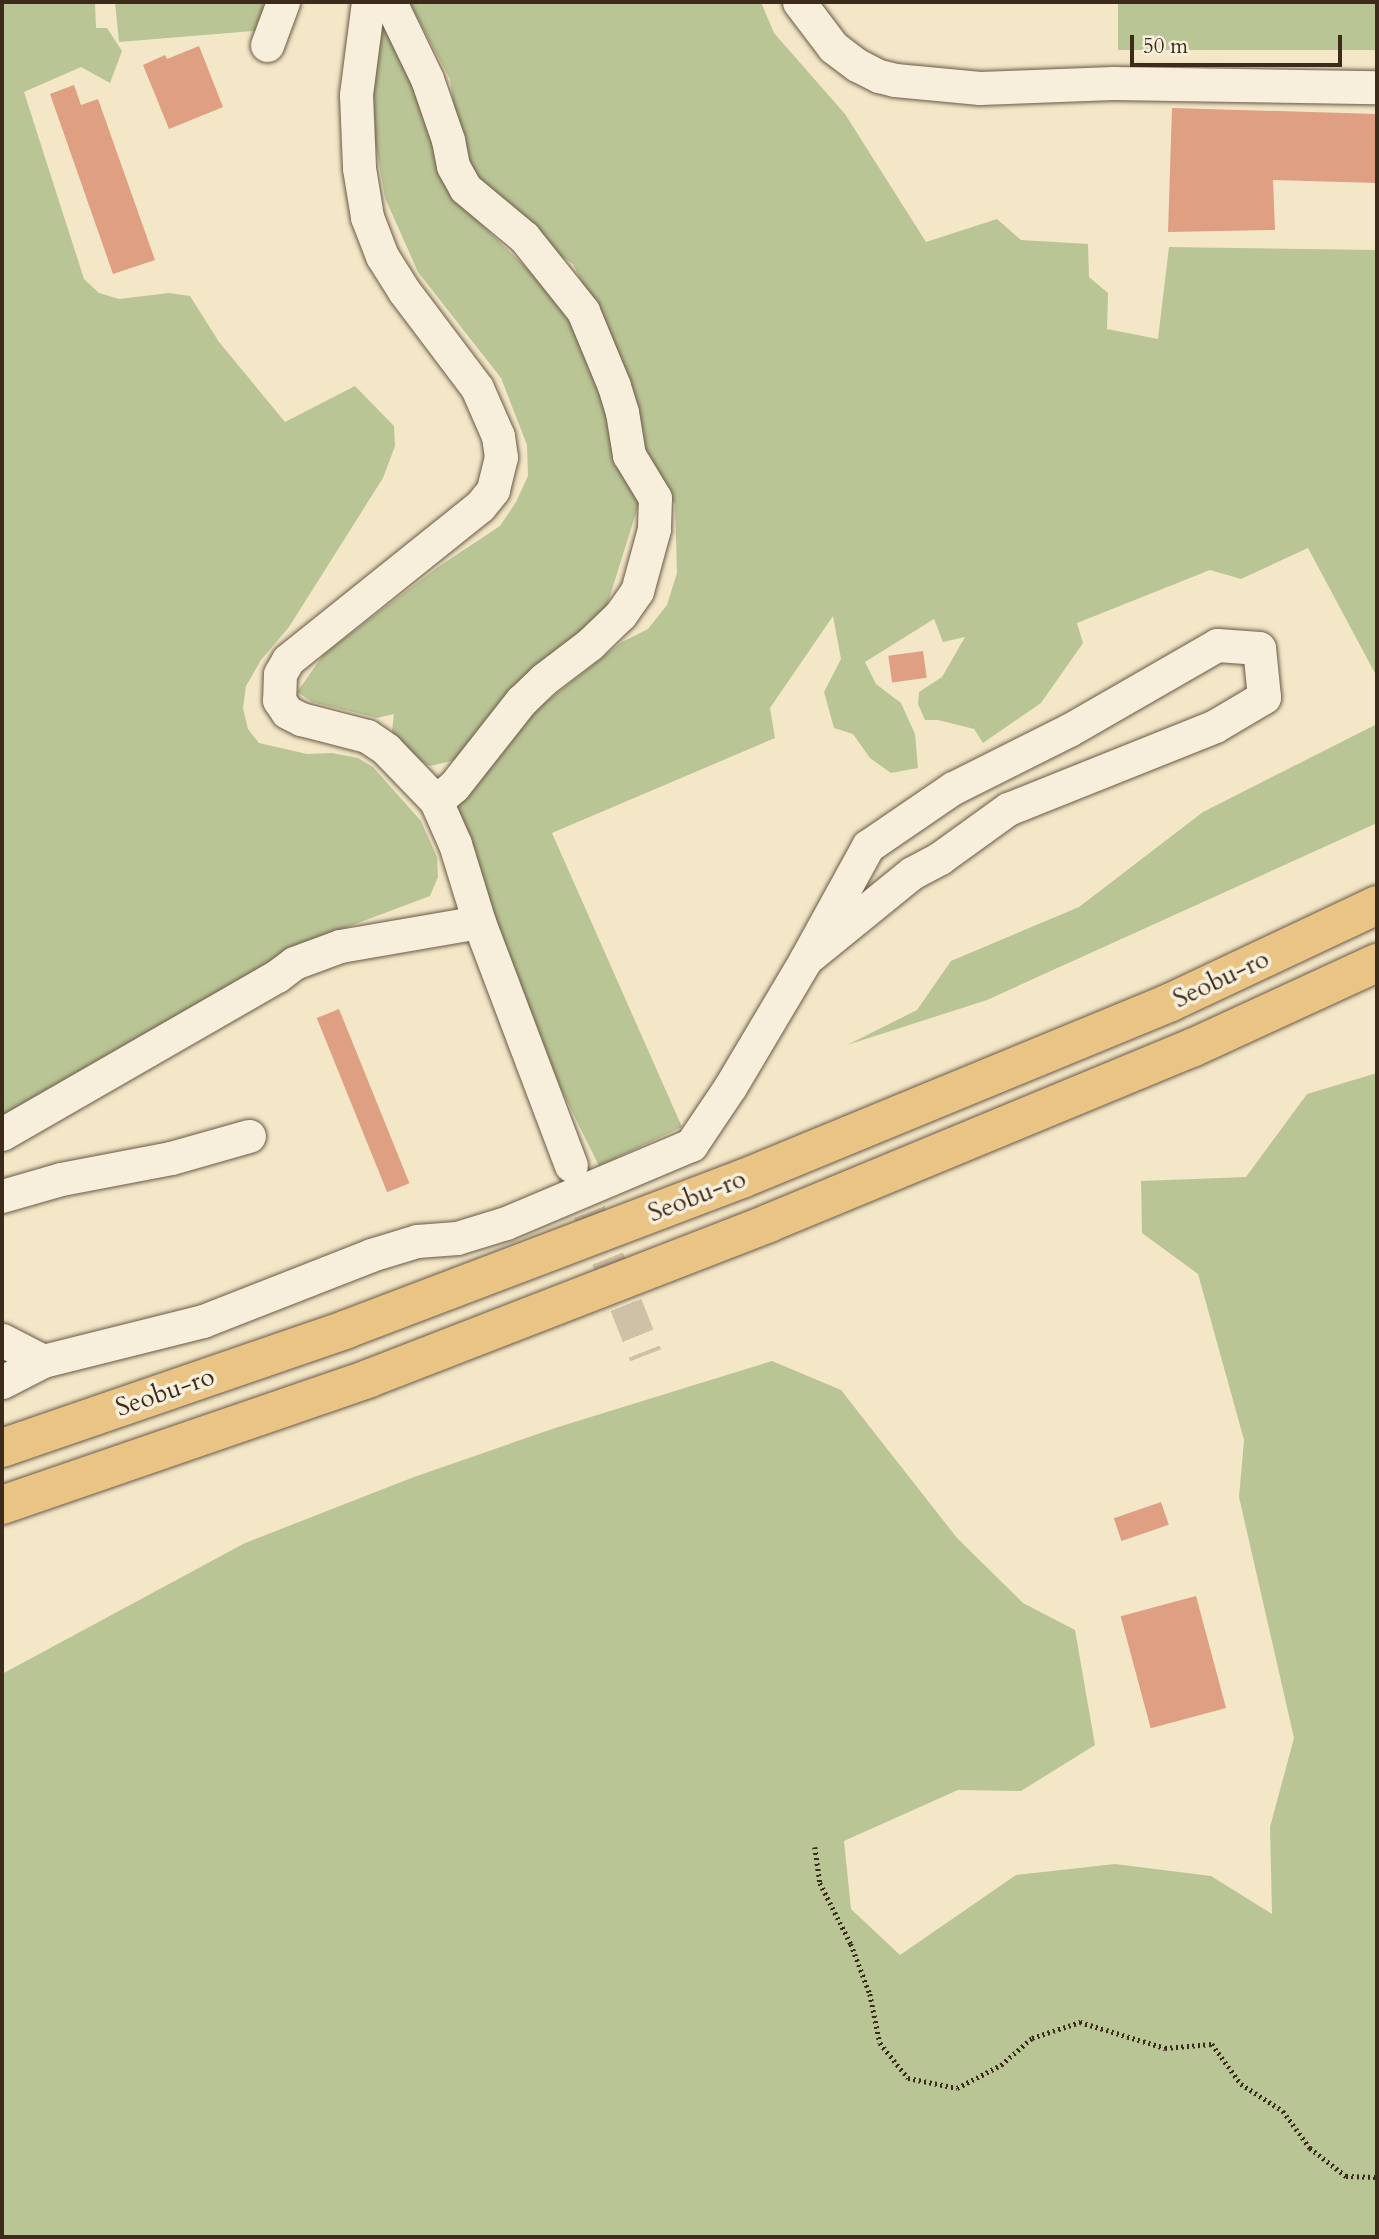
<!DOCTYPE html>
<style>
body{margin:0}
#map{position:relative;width:1379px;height:2239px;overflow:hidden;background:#f3e7c8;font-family:Cardo,serif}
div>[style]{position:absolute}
.green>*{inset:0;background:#bac596;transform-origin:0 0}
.building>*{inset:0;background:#df9f82;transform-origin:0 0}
.minor-tunnel>*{height:33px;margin-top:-16.5px;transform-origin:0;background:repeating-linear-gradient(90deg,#cec1a5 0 33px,transparent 0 50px)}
.path>*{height:4.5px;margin-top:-2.25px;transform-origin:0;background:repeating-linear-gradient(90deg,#3c2a1b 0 2px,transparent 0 5.5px)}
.roads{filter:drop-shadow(0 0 2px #6a5946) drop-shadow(0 0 2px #6a5946)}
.minor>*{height:33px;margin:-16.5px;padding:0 16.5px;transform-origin:16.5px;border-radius:16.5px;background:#f7efdb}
.highway>*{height:38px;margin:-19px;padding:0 19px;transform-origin:19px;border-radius:19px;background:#eac484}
span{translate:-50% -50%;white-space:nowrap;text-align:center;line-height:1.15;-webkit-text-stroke:7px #f7efdb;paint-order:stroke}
.street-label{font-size:26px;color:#3c2a1b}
.frame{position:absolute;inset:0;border:4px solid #3c2a1b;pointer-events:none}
.scale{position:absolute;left:1130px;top:35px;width:212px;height:32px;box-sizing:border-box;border:4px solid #3c2a1b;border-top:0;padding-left:9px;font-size:21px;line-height:24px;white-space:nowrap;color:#3c2a1b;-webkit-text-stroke:5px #f7efdb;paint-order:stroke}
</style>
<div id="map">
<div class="green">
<i style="clip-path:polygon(2px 2px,95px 2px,96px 28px,107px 28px,122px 51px,110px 83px,81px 67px,24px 92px,84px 279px,99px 293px,119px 299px,169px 293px,190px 296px,219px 342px,285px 422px,355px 386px,394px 426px,395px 446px,383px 478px,289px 627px,261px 660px,246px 686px,243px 708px,248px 729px,259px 743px,307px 754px,332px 753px,358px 758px,373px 767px,421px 821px,437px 857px,438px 877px,430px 896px,318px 938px,2px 1124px)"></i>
<i style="clip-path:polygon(115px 2px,263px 2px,265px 30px,119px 42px)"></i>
<i style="clip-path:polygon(409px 2px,761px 2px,774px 33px,845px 114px,926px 242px,997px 219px,1021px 240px,1088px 244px,1089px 277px,1108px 293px,1107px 329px,1158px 339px,1169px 247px,1377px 250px,1377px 677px,1308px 548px,1241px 579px,1210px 570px,1077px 623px,1083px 643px,1041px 703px,983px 743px,974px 729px,938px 720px,925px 720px,918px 704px,919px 692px,942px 677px,965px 637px,943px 642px,934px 619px,865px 662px,876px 684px,901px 703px,915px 734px,918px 768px,891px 773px,870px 758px,853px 734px,834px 728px,824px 692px,841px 659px,833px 616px,770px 708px,775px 738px,552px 833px,682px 1127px,599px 1166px,561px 1089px,501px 945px,455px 811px,513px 735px,538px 708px,622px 642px,648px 629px,667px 605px,677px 573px,675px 504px,649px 476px,613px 346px,573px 264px,542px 244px,478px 186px,460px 151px,450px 79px)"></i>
<i style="left:1118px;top:2px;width:259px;height:48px"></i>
<i style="clip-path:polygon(384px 21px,426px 115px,438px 168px,459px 203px,539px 280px,576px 330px,640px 500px,605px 612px,456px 760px,430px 766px,412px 757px,391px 739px,394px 714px,377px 718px,312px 702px,297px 692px,324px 654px,438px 567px,500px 526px,516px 502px,528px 476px,527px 445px,501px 378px,418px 272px,385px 198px,375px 140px,373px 85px)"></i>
<i style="clip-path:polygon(1377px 724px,1377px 823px,987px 1000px,847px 1045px,917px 1010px,951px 961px,1079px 907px,1203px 812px)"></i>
<i style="clip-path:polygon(1377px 1073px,1377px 2237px,2px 2237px,2px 1674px,245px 1543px,414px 1477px,555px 1428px,772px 1361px,841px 1390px,957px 1538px,1023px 1603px,1075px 1630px,1095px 1745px,1021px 1791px,958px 1790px,844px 1841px,851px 1909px,900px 1955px,1016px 1875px,1115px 1864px,1211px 1876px,1272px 1914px,1270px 1827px,1294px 1738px,1239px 1497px,1244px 1440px,1198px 1274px,1142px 1233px,1141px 1181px,1246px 1177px,1307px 1094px)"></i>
</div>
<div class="building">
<i style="clip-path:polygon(199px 46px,223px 107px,169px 129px,143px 65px,165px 55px,167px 59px)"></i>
<i style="clip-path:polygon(74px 85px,81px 105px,98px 99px,155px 260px,113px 274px,50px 94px)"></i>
<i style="clip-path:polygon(1172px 108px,1377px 114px,1377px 183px,1273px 180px,1275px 230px,1168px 232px)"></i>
<i style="left:923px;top:651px;width:27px;height:35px;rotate:82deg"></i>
<i style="left:339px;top:1009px;width:188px;height:24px;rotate:68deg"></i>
<i style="left:1161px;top:1502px;width:24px;height:50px;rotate:71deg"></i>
<i style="left:1196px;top:1596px;width:116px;height:78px;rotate:75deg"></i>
</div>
<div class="minor-tunnel">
<i style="left:571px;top:1165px;width:204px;rotate:68.5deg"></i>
</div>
<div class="path">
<i style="left:815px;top:1847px;width:36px;rotate:82deg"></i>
<i style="left:820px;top:1883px;width:68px;rotate:63.1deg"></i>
<i style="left:851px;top:1944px;width:53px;rotate:69.2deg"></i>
<i style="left:870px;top:1994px;width:50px;rotate:78.5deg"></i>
<i style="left:880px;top:2043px;width:45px;rotate:51.3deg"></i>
<i style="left:908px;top:2078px;width:50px;rotate:11.5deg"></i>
<i style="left:957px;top:2088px;width:50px;rotate:-27.6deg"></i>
<i style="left:1001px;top:2065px;width:41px;rotate:-41.1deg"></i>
<i style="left:1032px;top:2038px;width:51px;rotate:-18.4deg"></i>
<i style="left:1080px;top:2022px;width:89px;rotate:17deg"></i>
<i style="left:1165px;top:2048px;width:47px;rotate:-4.9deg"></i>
<i style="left:1212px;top:2044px;width:49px;rotate:54.1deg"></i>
<i style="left:1241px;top:2084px;width:50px;rotate:32.7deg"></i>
<i style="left:1283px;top:2111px;width:46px;rotate:53.9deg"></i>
<i style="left:1310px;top:2148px;width:46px;rotate:37.9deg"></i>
<i style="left:1346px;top:2176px;width:31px;rotate:2deg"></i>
</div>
<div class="roads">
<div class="minor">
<i style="left:368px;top:2px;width:94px;rotate:97.4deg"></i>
<i style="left:356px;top:95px;width:73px;rotate:87.6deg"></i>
<i style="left:359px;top:168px;width:50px;rotate:80.7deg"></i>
<i style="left:367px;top:217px;width:42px;rotate:69deg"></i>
<i style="left:382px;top:256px;width:41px;rotate:57.8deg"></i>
<i style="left:404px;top:291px;width:121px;rotate:53deg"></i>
<i style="left:477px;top:388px;width:52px;rotate:66.4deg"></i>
<i style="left:498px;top:436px;width:21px;rotate:82deg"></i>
<i style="left:501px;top:457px;width:34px;rotate:104deg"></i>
<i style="left:493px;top:490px;width:21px;rotate:129deg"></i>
<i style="left:480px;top:506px;width:246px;rotate:141.3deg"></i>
<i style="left:288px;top:660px;width:16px;rotate:120deg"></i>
<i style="left:280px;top:674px;width:26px;rotate:92deg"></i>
<i style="left:279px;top:700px;width:14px;rotate:56deg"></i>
<i style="left:287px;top:712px;width:16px;rotate:27deg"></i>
<i style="left:301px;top:719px;width:68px;rotate:14.4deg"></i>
<i style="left:367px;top:736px;width:23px;rotate:34deg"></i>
<i style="left:386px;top:749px;width:72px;rotate:46.1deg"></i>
<i style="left:436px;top:801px;width:47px;rotate:66.2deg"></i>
<i style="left:455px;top:844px;width:82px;rotate:72.9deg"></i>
<i style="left:479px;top:922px;width:260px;rotate:69.3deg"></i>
<i style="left:390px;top:2px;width:85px;rotate:64.3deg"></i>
<i style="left:427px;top:79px;width:65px;rotate:71deg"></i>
<i style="left:448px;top:140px;width:26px;rotate:79deg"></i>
<i style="left:453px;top:166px;width:25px;rotate:61deg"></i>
<i style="left:465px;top:188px;width:77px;rotate:39.7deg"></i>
<i style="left:524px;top:237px;width:95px;rotate:51.4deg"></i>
<i style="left:583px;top:311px;width:81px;rotate:67.5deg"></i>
<i style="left:614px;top:386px;width:27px;rotate:73deg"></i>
<i style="left:622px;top:412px;width:44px;rotate:80.8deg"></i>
<i style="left:629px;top:455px;width:50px;rotate:58.8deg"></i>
<i style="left:655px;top:498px;width:31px;rotate:92deg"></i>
<i style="left:654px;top:529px;width:64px;rotate:105.3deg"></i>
<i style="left:637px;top:591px;width:29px;rotate:125deg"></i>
<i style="left:620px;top:615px;width:42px;rotate:136deg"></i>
<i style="left:590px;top:644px;width:58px;rotate:142.7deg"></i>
<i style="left:544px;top:679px;width:32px;rotate:136deg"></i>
<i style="left:521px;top:701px;width:108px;rotate:128.2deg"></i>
<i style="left:454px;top:786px;width:23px;rotate:140deg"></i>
<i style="left:799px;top:2px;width:56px;rotate:52.9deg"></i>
<i style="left:833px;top:47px;width:30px;rotate:37deg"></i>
<i style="left:857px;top:65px;width:25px;rotate:27deg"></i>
<i style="left:879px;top:76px;width:16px;rotate:14deg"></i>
<i style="left:895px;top:80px;width:85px;rotate:5.4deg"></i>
<i style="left:980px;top:88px;width:133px;rotate:-2.2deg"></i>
<i style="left:1113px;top:83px;width:264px;rotate:0.9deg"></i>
<i style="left:267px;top:45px;width:46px;rotate:-69.6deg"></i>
<i style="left:2px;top:1134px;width:317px;rotate:-29.9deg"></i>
<i style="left:277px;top:976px;width:21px;rotate:-37deg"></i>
<i style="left:294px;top:963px;width:49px;rotate:-20.3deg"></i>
<i style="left:340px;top:946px;width:141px;rotate:-9.8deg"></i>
<i style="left:2px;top:1196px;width:61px;rotate:-16.1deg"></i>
<i style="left:61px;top:1179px;width:112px;rotate:-10.8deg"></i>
<i style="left:171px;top:1158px;width:81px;rotate:-15.8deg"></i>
<i style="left:2px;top:1340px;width:46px;rotate:27.1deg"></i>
<i style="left:2px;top:1382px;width:46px;rotate:-27.1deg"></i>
<i style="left:43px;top:1361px;width:165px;rotate:-14deg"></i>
<i style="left:203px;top:1321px;width:180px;rotate:-21.4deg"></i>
<i style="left:371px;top:1255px;width:48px;rotate:-16.9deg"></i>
<i style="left:417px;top:1241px;width:40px;rotate:-4.3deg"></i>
<i style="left:457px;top:1238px;width:51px;rotate:-17deg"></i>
<i style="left:506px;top:1223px;width:201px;rotate:-22.9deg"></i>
<i style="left:691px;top:1145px;width:70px;rotate:-56.1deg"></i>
<i style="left:730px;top:1087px;width:149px;rotate:-59.3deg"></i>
<i style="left:806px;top:959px;width:136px;rotate:-39.1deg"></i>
<i style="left:912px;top:873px;width:32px;rotate:-28deg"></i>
<i style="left:940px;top:858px;width:84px;rotate:-35.8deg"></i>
<i style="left:1008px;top:809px;width:223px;rotate:-21.8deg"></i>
<i style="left:1215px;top:726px;width:57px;rotate:-30.6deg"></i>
<i style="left:1264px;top:697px;width:49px;rotate:-95.8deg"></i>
<i style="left:1259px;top:648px;width:42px;rotate:-175.9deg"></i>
<i style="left:1217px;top:645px;width:171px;rotate:150.1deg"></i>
<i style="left:1069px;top:730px;width:130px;rotate:153.4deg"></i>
<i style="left:953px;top:788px;width:103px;rotate:145.7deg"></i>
<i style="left:868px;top:846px;width:129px;rotate:118.8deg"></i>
</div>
<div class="highway">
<i style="left:2px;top:1448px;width:365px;rotate:-19deg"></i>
<i style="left:347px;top:1329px;width:423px;rotate:-20.8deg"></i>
<i style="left:742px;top:1179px;width:462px;rotate:-22.4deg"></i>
<i style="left:1169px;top:1003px;width:230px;rotate:-25.2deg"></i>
<i style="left:2px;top:1505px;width:389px;rotate:-19deg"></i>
<i style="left:370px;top:1378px;width:428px;rotate:-21.2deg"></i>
<i style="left:769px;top:1223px;width:458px;rotate:-22.5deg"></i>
<i style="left:1192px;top:1048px;width:204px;rotate:-24.7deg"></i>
</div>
</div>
<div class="street-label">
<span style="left:1221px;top:979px;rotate:-25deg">Seobu-ro</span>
<span style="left:697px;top:1196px;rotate:-21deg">Seobu-ro</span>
<span style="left:165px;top:1392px;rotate:-19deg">Seobu-ro</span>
</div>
<div class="frame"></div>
<div class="scale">50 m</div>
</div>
